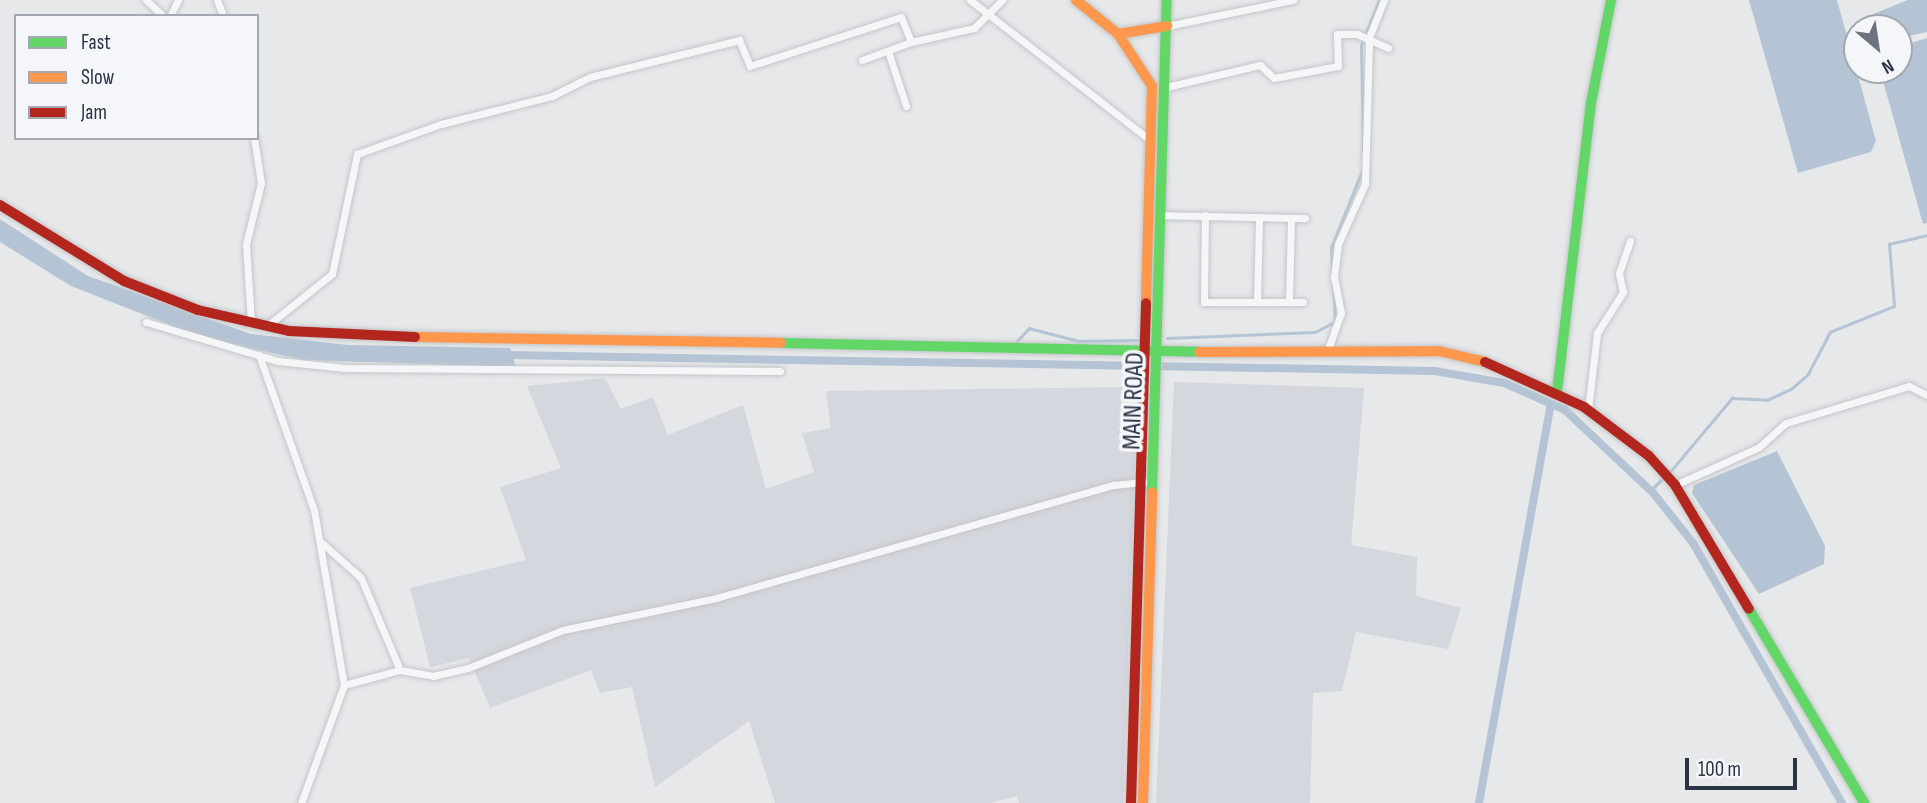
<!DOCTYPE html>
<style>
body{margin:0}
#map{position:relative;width:1927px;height:803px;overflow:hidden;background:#e6e8ea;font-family:"Sofia Sans Condensed",sans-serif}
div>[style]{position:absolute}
.built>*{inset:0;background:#d4d7dd}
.water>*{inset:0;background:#b4c4d5}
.stream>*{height:2.5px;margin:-1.25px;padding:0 1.25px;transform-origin:1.25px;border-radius:1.25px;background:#b4c4d5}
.canal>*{height:8px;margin:-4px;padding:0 4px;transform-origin:4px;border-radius:4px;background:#b4c4d5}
.roads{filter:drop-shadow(0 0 2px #c4c6c8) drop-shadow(0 0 2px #c4c6c8)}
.street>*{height:7px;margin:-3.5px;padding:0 3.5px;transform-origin:3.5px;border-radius:3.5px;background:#f5f6f7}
.fast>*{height:10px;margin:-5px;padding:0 5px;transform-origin:5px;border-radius:5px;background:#63d668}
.slow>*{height:10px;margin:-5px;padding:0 5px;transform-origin:5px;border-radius:5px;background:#ff974d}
.jam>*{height:10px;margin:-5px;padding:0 5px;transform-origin:5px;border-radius:5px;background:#b3261e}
span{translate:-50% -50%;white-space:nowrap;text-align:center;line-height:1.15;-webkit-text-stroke:7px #f4f6f9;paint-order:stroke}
.street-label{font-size:26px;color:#2b3445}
.legend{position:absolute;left:14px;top:14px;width:245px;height:126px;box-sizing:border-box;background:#f4f6f9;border:2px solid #a4a8b1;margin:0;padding:9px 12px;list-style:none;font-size:21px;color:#2b3445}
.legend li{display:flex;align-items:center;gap:14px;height:35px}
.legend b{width:35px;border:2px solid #a4a8b1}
.north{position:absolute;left:1843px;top:14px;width:70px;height:70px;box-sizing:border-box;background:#f4f6f9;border:2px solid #a4a8b1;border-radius:50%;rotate:151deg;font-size:19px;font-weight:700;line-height:28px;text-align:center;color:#2b3445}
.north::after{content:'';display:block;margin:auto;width:24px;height:32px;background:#6c737f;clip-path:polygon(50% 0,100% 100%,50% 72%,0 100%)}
.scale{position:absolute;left:1685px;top:758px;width:112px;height:32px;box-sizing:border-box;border:4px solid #2b3445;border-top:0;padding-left:9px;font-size:21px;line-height:24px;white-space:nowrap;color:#2b3445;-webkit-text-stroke:5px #f4f6f9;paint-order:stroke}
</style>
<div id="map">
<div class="built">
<i style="clip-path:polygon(605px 378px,621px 409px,653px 397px,668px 435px,743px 405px,766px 489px,814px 472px,802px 433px,831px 428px,826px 391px,1137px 387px,1123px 803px,1019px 803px,1017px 796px,990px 803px,775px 803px,749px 721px,655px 787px,632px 687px,600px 693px,591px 670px,490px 708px,469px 658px,430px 667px,410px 588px,526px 560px,500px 487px,561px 468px,527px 386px)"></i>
<i style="clip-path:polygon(1174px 382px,1364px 388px,1351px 545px,1417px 557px,1416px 596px,1461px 608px,1448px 649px,1356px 632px,1342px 691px,1313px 693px,1310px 803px,1156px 803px)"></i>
</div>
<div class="water">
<i style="clip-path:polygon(1749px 0,1837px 0,1876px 141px,1871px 152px,1798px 173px)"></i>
<i style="clip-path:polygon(1908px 0,1927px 0,1927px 32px,1904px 37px,1899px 28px,1868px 28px,1873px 14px)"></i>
<i style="clip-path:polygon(1927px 38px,1927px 223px,1923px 224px,1880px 70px,1899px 70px,1899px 47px)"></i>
<i style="clip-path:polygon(0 219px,88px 276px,251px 334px,348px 345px,510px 348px,516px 367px,304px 360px,203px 338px,71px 286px,0 242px)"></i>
<i style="clip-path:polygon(1777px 451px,1825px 546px,1824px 564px,1759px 594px,1692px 493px,1694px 485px)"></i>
</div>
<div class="stream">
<i style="left:1363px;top:150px;width:105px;rotate:-91.1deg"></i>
<i style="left:1361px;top:45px;width:48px;rotate:-68.2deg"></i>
<i style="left:1167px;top:338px;width:148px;rotate:-2.3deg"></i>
<i style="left:1315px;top:332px;width:22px;rotate:-27deg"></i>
<i style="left:1335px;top:322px;width:74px;rotate:-93.1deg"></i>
<i style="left:1331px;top:248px;width:83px;rotate:-68.1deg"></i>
<i style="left:1016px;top:342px;width:19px;rotate:-47deg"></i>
<i style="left:1029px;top:328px;width:52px;rotate:14.6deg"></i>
<i style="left:1079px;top:341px;width:60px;rotate:-1deg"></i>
<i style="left:1669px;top:473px;width:98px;rotate:-50deg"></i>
<i style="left:1732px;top:398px;width:35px;rotate:3deg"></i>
<i style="left:1767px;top:400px;width:26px;rotate:-25deg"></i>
<i style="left:1791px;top:389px;width:23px;rotate:-41deg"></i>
<i style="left:1808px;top:374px;width:47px;rotate:-62.4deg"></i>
<i style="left:1830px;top:332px;width:69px;rotate:-22.1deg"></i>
<i style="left:1894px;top:306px;width:62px;rotate:-94.6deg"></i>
<i style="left:1889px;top:244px;width:39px;rotate:-13deg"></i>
<i style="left:1651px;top:490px;width:18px;rotate:-45deg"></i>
</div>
<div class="canal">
<i style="left:503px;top:355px;width:932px;rotate:0.98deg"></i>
<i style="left:1435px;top:371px;width:70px;rotate:9.9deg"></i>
<i style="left:1504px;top:383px;width:67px;rotate:23.9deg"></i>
<i style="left:1565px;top:410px;width:122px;rotate:43.3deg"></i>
<i style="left:1654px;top:494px;width:63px;rotate:51.5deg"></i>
<i style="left:1693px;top:543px;width:300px;rotate:60.2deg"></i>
<i style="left:1479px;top:803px;width:405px;rotate:-79.8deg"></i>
</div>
<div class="roads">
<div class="street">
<i style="left:146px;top:0;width:23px;rotate:43deg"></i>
<i style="left:217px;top:0;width:17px;rotate:69deg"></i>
<i style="left:970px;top:0;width:229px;rotate:37.9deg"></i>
<i style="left:170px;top:16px;width:18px;rotate:-63deg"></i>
<i style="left:1167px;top:26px;width:129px;rotate:-11.7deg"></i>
<i style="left:1368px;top:40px;width:43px;rotate:-68.2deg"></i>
<i style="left:888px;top:51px;width:58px;rotate:71.9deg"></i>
<i style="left:862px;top:60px;width:52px;rotate:-20.2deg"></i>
<i style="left:1166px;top:87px;width:97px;rotate:-13.2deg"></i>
<i style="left:1260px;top:65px;width:19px;rotate:43deg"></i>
<i style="left:1274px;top:78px;width:65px;rotate:-10.6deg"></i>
<i style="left:1338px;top:66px;width:32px;rotate:-92deg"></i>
<i style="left:1337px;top:34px;width:20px"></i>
<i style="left:1357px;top:34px;width:34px;rotate:24deg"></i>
<i style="left:1159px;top:215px;width:146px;rotate:1.2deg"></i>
<i style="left:1205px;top:215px;width:87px;rotate:90.7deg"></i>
<i style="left:1204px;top:302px;width:99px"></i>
<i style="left:1257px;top:301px;width:84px;rotate:-88.6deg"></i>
<i style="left:1289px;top:301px;width:83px;rotate:-88.6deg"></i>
<i style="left:146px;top:322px;width:138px;rotate:16.5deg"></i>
<i style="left:278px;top:361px;width:67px;rotate:6deg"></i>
<i style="left:345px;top:368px;width:435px;rotate:0.4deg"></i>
<i style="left:251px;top:322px;width:78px;rotate:-93.7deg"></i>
<i style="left:246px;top:244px;width:63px;rotate:-76.2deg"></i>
<i style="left:261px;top:183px;width:46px;rotate:-98.8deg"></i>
<i style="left:267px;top:326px;width:83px;rotate:-38.7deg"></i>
<i style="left:332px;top:274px;width:123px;rotate:-78.2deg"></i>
<i style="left:357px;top:154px;width:89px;rotate:-19.7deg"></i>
<i style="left:441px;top:124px;width:114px;rotate:-14.2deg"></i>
<i style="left:552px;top:96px;width:42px;rotate:-26.6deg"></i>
<i style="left:590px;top:77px;width:154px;rotate:-13.9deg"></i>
<i style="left:739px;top:40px;width:28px;rotate:67deg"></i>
<i style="left:750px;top:66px;width:159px;rotate:-18deg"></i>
<i style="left:901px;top:17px;width:27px;rotate:68deg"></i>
<i style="left:911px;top:42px;width:65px;rotate:-12.5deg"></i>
<i style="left:974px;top:28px;width:40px;rotate:-45deg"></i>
<i style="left:1327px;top:352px;width:41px;rotate:-70.3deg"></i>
<i style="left:1341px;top:313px;width:37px;rotate:-101deg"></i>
<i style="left:1334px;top:277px;width:33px;rotate:-83deg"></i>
<i style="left:1338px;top:244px;width:66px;rotate:-65.8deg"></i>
<i style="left:1365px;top:184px;width:140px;rotate:-88.4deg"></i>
<i style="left:259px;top:355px;width:164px;rotate:70.5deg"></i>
<i style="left:314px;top:510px;width:178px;rotate:80.3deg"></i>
<i style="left:1588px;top:410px;width:78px;rotate:-83.3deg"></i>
<i style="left:1597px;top:333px;width:49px;rotate:-57.6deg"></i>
<i style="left:1623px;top:292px;width:19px;rotate:-102deg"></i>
<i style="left:1619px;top:273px;width:34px;rotate:-71deg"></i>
<i style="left:1675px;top:485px;width:92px;rotate:-24.3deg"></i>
<i style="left:1759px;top:447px;width:36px;rotate:-42deg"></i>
<i style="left:1786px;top:423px;width:128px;rotate:-16.7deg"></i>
<i style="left:1909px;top:386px;width:20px;rotate:27deg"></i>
<i style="left:322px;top:543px;width:52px;rotate:41.9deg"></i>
<i style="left:361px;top:578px;width:100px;rotate:67deg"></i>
<i style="left:301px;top:803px;width:126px;rotate:-70deg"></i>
<i style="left:344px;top:685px;width:58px;rotate:-15deg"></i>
<i style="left:400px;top:670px;width:34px;rotate:10deg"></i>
<i style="left:433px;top:676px;width:36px;rotate:-13deg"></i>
<i style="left:468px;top:668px;width:102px;rotate:-21.8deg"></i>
<i style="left:563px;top:630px;width:156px;rotate:-11.8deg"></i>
<i style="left:716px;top:598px;width:414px;rotate:-15.9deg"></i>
<i style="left:1114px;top:485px;width:30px;rotate:-6deg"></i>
</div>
<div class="fast">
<i style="left:781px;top:343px;width:418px;rotate:1.2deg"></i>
<i style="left:1557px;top:392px;width:291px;rotate:-83.3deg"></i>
<i style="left:1591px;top:103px;width:105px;rotate:-79deg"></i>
<i style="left:1152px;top:492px;width:492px;rotate:-88.3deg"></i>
<i style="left:1749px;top:609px;width:226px;rotate:59.3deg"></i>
</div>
<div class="slow">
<i style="left:1076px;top:0;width:54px;rotate:39deg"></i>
<i style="left:1118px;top:34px;width:62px;rotate:56.8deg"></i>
<i style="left:1152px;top:86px;width:217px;rotate:91.6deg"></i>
<i style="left:1118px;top:34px;width:50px;rotate:-9.3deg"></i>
<i style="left:415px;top:337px;width:366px;rotate:0.9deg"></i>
<i style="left:1199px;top:352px;width:240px;rotate:-0.2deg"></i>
<i style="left:1439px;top:351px;width:47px;rotate:13.4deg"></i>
<i style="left:1143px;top:803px;width:311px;rotate:-88.3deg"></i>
</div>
<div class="jam">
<i style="left:0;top:205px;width:145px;rotate:31.5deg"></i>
<i style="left:124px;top:281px;width:79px;rotate:21.4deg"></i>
<i style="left:198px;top:310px;width:93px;rotate:13deg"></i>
<i style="left:289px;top:331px;width:126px;rotate:2.7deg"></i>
<i style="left:1485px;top:362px;width:109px;rotate:24.4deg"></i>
<i style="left:1584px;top:407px;width:81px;rotate:37deg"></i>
<i style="left:1649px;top:456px;width:39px;rotate:48deg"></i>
<i style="left:1675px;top:485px;width:144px;rotate:59.2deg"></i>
<i style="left:1131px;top:803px;width:500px;rotate:-88.28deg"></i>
</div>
</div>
<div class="street-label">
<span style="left:1134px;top:401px;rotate:-88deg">MAIN ROAD</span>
</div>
<ul class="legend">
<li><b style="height:9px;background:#63d668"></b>Fast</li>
<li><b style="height:9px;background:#ff974d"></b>Slow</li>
<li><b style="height:9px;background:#b3261e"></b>Jam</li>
</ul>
<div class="north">N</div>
<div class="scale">100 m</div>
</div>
